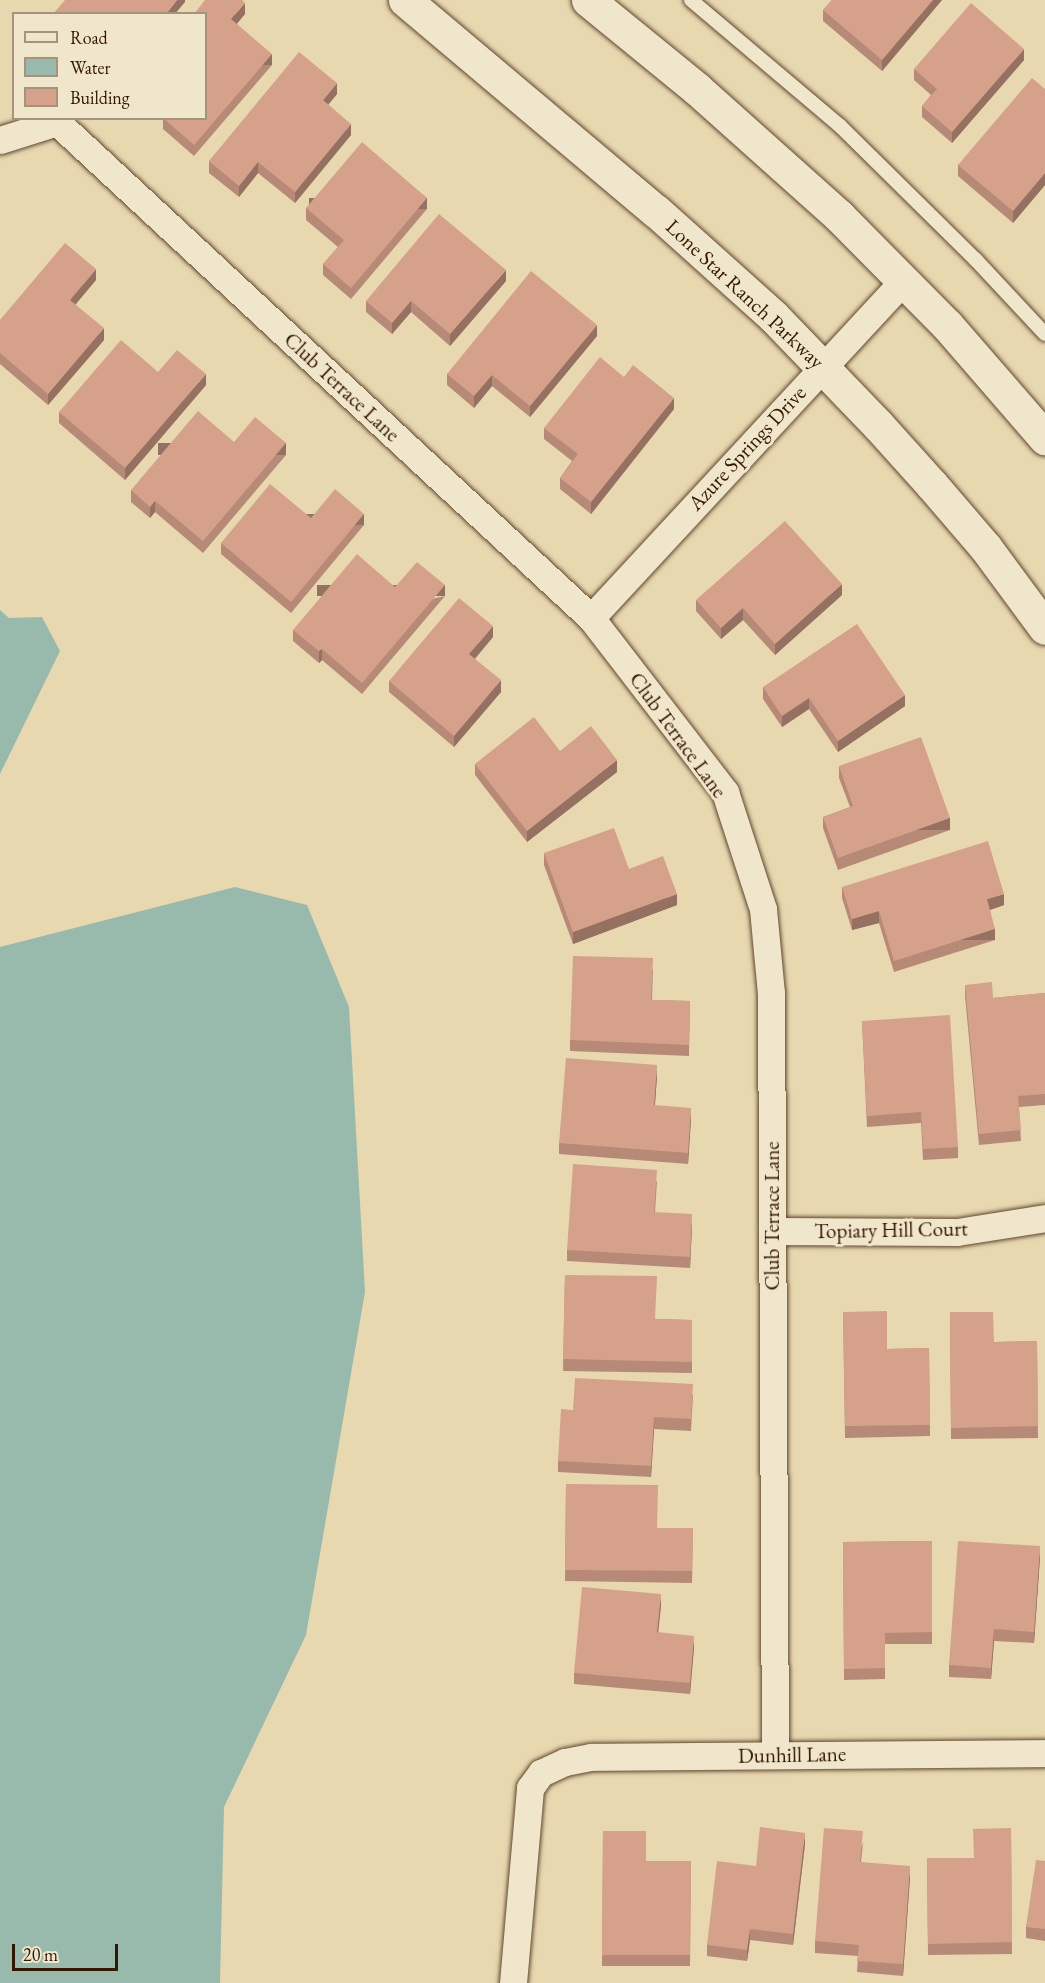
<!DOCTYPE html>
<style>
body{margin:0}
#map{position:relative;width:1045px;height:1983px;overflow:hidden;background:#e7d8b0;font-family:"EB Garamond",serif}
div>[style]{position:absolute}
.water>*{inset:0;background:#97baac}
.roads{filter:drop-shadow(0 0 2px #62472d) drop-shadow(0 0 2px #62472d)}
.lane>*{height:14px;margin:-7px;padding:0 7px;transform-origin:7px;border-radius:7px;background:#efe6cc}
.street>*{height:27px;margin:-13.5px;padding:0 13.5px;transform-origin:13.5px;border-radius:13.5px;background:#efe6cc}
.secondary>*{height:33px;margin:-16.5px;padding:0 16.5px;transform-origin:16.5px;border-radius:16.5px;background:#efe6cc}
.wall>*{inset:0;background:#b78a77}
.shaded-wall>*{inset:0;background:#957161;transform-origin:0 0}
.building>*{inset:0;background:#d5a18a}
span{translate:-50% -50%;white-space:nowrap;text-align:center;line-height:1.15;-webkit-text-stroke:6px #efe6cc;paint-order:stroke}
.street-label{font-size:21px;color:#351701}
.legend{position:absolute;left:12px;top:12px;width:195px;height:108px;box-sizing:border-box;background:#efe6cc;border:2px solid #a5937b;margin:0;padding:8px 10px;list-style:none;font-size:18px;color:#351701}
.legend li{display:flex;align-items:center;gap:12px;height:30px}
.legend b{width:30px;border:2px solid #a5937b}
.scale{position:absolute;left:12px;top:1944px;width:106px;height:27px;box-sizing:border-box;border:3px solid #351701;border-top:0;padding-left:8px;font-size:18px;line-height:21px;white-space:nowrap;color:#351701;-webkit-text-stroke:4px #efe6cc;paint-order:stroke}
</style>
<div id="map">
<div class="water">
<i style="clip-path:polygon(0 610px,9px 618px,42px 617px,60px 651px,0 774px)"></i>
<i style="clip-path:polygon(235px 887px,307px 905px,349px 1007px,365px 1292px,306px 1635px,224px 1807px,220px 1983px,0 1983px,0 947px)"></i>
</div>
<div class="roads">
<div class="lane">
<i style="left:691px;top:0;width:195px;rotate:40.2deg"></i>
<i style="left:840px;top:126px;width:191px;rotate:44.6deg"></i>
<i style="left:976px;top:260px;width:101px;rotate:47deg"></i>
</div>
<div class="street">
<i style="left:0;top:140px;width:60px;rotate:-17.5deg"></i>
<i style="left:57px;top:122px;width:729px;rotate:42.89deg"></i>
<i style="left:591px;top:618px;width:220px;rotate:52.4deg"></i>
<i style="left:725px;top:792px;width:123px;rotate:72deg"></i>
<i style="left:763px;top:909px;width:84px;rotate:84.6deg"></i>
<i style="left:771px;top:993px;width:762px;rotate:89.7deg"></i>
<i style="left:591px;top:618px;width:461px;rotate:-47.2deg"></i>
<i style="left:772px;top:1231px;width:185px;rotate:0.3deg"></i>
<i style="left:957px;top:1232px;width:89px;rotate:-9deg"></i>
<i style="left:513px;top:1983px;width:196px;rotate:-85deg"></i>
<i style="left:530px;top:1788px;width:19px;rotate:-54deg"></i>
<i style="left:541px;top:1773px;width:26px;rotate:-25deg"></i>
<i style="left:565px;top:1762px;width:26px;rotate:-11deg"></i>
<i style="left:591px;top:1757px;width:454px;rotate:-0.5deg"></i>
</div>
<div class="secondary">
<i style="left:405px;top:0;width:328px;rotate:40.1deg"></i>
<i style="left:656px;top:211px;width:157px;rotate:41.9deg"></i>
<i style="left:773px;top:316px;width:151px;rotate:46.1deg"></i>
<i style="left:878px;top:425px;width:81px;rotate:48deg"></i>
<i style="left:932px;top:485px;width:83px;rotate:49.4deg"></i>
<i style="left:986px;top:548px;width:99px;rotate:53.6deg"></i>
<i style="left:588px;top:0;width:141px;rotate:39.2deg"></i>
<i style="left:697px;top:89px;width:191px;rotate:41.8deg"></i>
<i style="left:839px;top:216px;width:153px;rotate:45.3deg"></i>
<i style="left:947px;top:325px;width:150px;rotate:49.1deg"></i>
</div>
</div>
<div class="wall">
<i style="clip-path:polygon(832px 0,942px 0,882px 71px,823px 21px,823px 10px)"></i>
<i style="clip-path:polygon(206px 14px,245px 14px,237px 24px,272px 65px,194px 156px,163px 129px,163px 118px,206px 118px)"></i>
<i style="clip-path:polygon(1024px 60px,952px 143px,922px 117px,922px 106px,931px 95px,914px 80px,914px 69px)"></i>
<i style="clip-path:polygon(1045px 89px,1045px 185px,1013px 223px,958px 176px,958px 165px)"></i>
<i style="clip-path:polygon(337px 94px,328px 105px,351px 135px,295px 203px,258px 173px,239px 197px,209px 173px,209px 161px)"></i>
<i style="clip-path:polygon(306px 208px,427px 209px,351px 299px,323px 275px,323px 264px,338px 247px,306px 220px)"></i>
<i style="clip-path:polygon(96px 280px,75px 305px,104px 340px,48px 405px,0 364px,0 320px)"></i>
<i style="clip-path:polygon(506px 281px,450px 346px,411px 312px,392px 334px,366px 312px,366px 301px)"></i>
<i style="clip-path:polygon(597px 336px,530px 417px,492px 386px,474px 408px,447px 385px,447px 374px)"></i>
<i style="clip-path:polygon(158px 372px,206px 385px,125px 480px,59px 423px,59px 412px)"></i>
<i style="clip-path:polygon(624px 377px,674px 409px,591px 514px,560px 489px,560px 478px,572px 461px,544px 439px,544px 428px)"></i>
<i style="clip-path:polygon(234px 442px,286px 455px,203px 553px,155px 512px,150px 518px,131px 502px,131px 490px)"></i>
<i style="clip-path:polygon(311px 518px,364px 525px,291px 613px,221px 554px,221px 543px)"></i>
<i style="clip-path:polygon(842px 595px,775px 655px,743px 620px,721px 639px,696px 611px,696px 600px)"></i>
<i style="clip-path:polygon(445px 596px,362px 694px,322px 660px,319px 663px,293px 641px,293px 630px)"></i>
<i style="clip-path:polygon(493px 637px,475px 659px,501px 692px,454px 747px,389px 692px,389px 681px)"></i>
<i style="clip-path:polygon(763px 687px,905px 706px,838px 752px,809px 709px,782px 727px,763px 699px)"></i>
<i style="clip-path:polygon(560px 751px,617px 772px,527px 842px,475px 775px,475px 764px)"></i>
<i style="clip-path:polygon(839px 766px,950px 830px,838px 870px,823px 828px,823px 817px,850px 807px,839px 778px)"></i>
<i style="clip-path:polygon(544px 853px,629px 869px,677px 905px,573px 944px,544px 865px)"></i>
<i style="clip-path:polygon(842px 887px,1004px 905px,990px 910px,995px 940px,894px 972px,879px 923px,852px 930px,842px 898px)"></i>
<i style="clip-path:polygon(653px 969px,652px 1000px,690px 1001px,689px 1056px,570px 1051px,570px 1040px)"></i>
<i style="clip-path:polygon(965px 985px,993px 998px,1045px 993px,1045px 1105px,1019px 1107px,1021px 1141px,979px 1145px,965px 996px)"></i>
<i style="clip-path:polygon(862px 1021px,958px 1147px,958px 1158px,923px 1160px,921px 1123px,867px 1127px)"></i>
<i style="clip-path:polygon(657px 1076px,655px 1105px,691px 1119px,688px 1164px,559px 1154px,559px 1143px)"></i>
<i style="clip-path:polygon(657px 1181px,655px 1212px,692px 1225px,690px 1268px,567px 1261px,567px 1250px)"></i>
<i style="clip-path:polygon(565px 1275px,656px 1319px,692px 1320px,692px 1373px,563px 1371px)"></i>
<i style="clip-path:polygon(843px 1312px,887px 1349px,929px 1348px,930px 1436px,845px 1438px)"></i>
<i style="clip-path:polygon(950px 1312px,994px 1342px,1037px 1341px,1038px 1438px,951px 1439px)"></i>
<i style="clip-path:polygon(693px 1395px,691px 1431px,654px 1429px,651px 1477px,558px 1472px,558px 1461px,573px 1410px)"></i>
<i style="clip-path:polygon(566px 1484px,657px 1528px,693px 1528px,692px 1583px,565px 1581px)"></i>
<i style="clip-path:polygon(932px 1541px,932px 1644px,885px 1644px,885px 1679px,844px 1680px,843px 1542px)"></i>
<i style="clip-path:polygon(1040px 1557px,1034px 1643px,994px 1641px,991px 1679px,949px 1677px,949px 1665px)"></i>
<i style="clip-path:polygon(661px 1605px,658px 1632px,694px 1647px,690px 1694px,574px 1684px,574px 1673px)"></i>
<i style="clip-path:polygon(1011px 1828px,1012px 1954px,928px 1955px,927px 1858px,974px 1858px)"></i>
<i style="clip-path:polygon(603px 1831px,646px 1861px,691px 1861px,690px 1966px,602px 1966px)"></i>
<i style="clip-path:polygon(863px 1843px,861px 1862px,910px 1877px,903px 1976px,857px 1972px,858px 1956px,815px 1953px,815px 1941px)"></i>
<i style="clip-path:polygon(805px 1844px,793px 1945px,750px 1940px,747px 1961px,707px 1956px,707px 1945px,756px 1866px)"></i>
<i style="clip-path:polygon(1045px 1861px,1045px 1941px,1026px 1938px,1026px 1927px)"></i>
</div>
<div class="shaded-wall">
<i style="clip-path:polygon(177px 0,185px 0,185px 2px,175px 14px,166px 14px)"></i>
<i style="clip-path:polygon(933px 0,942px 0,882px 71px,882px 60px)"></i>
<i style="clip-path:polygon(245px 3px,245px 14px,231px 30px,231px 19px)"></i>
<i style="clip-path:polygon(1024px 49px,1024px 60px,952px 143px,952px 132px)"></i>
<i style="left:272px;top:54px;width:11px;height:120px;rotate:90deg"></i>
<i style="clip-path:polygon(337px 83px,337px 94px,323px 111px,323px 100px)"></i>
<i style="clip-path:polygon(351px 124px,351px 135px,295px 203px,295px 192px)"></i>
<i style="clip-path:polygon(258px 162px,258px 173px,239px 197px,239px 186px)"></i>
<i style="clip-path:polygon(1045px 173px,1045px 185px,1013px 223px,1013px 211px)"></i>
<i style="left:427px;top:198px;width:11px;height:118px;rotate:90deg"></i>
<i style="clip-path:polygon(96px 269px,96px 280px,70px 311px,70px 300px)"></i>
<i style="clip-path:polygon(506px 270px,506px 281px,450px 346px,450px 334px)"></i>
<i style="clip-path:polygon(411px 301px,411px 312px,392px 334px,392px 323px)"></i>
<i style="clip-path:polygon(597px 325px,597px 336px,530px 417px,530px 406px)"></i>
<i style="clip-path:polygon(104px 328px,104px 340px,48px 405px,48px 394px)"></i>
<i style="clip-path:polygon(206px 374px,206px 385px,125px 480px,125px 468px)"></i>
<i style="clip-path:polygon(492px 375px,492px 386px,474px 408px,474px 396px)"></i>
<i style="clip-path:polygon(674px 398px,674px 409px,591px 514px,591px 502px)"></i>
<i style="left:286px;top:443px;width:12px;height:128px;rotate:90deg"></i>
<i style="clip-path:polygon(155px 501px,155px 512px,150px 518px,150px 507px)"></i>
<i style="left:364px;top:514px;width:11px;height:114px;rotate:90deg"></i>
<i style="clip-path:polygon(842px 584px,842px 595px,775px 655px,775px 644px)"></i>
<i style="left:445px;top:585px;width:11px;height:128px;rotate:90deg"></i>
<i style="clip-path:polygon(743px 608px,743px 620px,721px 639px,721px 628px)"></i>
<i style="clip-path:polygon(493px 626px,493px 637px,469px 665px,469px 654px)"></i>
<i style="clip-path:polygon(322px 649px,322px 660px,319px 663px,319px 651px)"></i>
<i style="clip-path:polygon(501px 680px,501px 692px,454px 747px,454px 736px)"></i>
<i style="clip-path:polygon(905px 695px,905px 706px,838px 752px,838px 741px)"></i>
<i style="clip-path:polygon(809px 698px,809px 709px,782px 727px,782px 716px)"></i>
<i style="clip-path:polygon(617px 760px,617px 772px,527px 842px,527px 831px)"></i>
<i style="left:950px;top:818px;width:12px;height:119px;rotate:90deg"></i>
<i style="clip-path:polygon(677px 894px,677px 905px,573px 944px,573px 932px)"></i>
<i style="clip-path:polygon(1004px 894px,1004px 905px,987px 911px,987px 899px)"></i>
<i style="clip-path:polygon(879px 911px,879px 923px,852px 930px,852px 919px)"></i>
<i style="left:995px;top:929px;width:11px;height:106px;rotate:90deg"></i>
<i style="clip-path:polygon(657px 1065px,657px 1076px,654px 1116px,654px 1105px)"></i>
<i style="clip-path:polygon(691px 1108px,691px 1119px,688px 1164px,688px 1153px)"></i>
<i style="clip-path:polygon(692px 1214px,692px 1225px,690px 1268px,690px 1257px)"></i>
<i style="clip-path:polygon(654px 1417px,654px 1429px,651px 1477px,651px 1466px)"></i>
<i style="clip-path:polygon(1040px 1546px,1040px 1557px,1034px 1643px,1034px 1632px)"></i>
<i style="clip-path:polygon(661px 1594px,661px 1605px,657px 1644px,657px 1632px)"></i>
<i style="clip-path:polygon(994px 1629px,994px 1641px,991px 1679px,991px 1668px)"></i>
<i style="clip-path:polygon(694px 1636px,694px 1647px,690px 1694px,690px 1683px)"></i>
<i style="clip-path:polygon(805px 1833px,805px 1844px,793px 1945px,793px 1934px)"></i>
<i style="clip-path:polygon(910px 1866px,910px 1877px,903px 1976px,903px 1964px)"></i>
<i style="clip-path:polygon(750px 1929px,750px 1940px,747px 1961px,747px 1950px)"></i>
</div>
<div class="building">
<i style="clip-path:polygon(65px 0,177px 0,166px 14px,53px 14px)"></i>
<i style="clip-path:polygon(205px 0,242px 0,245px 3px,231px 19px,272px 54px,194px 145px,163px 118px,206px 118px,206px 14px,194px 14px)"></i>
<i style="clip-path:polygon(832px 0,933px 0,882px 60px,823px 10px)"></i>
<i style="clip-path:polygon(971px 3px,1024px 49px,952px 132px,922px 106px,937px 89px,914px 69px)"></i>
<i style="clip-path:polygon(299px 52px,337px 83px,323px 100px,351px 124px,295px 192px,258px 162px,239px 186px,209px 161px)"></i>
<i style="clip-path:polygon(1032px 78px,1045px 89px,1045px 173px,1013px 211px,958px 165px)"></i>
<i style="clip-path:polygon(362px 142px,427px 198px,351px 288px,323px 264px,344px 240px,306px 208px)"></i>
<i style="clip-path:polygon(439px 214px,506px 270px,450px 334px,411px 301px,392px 323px,366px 301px)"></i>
<i style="clip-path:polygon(65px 243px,96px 269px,70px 300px,104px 328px,48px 394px,0 353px,0 320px)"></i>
<i style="clip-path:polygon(531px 271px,597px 325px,530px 406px,492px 375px,474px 396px,447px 374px)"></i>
<i style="clip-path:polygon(121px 340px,158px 372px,177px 350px,206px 374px,125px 468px,59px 412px)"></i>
<i style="clip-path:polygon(600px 357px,624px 377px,633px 365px,674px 398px,591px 502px,560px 478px,578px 454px,544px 428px)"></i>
<i style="clip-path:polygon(198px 411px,234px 442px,255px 417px,286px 443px,203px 541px,155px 501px,150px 507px,131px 490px)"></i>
<i style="clip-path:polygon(270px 484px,311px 518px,335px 489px,364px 514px,291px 602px,221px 543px)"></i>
<i style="clip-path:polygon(785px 521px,842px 584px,775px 644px,743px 608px,721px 628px,696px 600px)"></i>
<i style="clip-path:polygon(357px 554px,395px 587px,417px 562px,445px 585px,362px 683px,322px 649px,319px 651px,293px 630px)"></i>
<i style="clip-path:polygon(459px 598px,493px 626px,469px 654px,501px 680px,454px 736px,389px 681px)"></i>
<i style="clip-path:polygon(857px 624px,905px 695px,838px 741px,809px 698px,782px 716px,763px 687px)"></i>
<i style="clip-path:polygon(534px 717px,560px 751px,591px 726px,617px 760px,527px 831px,475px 764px)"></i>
<i style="clip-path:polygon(921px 737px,950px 818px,838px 858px,823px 817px,853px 806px,839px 766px)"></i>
<i style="clip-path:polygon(614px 828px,629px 869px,663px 856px,677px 894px,573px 932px,544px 853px)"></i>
<i style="clip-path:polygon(988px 841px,1004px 894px,987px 899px,995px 929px,894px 961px,879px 911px,852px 919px,842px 887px)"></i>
<i style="clip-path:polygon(573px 956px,653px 958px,651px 1000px,690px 1001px,689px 1045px,570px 1040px)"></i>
<i style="clip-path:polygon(992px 982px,993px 998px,1045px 993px,1045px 1094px,1018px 1096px,1021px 1130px,979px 1134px,965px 985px)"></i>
<i style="clip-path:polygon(950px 1015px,958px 1147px,923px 1149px,921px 1112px,867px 1116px,862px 1021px)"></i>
<i style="clip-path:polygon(566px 1058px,657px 1065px,654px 1105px,691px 1108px,688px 1153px,559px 1143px)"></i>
<i style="clip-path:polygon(573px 1164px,657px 1170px,654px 1212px,692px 1214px,690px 1257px,567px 1250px)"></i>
<i style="clip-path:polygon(565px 1275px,657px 1276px,655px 1319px,692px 1320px,692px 1362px,563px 1359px)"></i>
<i style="clip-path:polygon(887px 1311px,887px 1349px,929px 1348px,930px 1425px,845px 1426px,843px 1312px)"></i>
<i style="clip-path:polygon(950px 1312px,993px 1312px,994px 1342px,1037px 1341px,1038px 1426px,951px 1428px)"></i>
<i style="clip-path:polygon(575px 1378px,693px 1384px,691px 1419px,654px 1417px,651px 1466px,558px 1461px,561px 1409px,573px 1410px)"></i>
<i style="clip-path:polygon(566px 1484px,658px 1485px,657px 1528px,693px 1528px,692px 1571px,565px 1570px)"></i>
<i style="clip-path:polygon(932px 1541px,932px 1632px,885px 1633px,885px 1668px,844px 1669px,843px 1542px)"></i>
<i style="clip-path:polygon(958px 1541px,1040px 1546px,1034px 1632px,994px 1629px,991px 1668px,949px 1665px)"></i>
<i style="clip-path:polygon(582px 1587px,661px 1594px,657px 1632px,694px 1636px,690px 1683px,574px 1673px)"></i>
<i style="clip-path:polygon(760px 1827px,805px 1833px,793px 1934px,750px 1929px,747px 1950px,707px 1945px,717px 1861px,756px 1866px)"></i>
<i style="clip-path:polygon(824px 1828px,863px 1831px,860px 1862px,910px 1866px,903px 1964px,857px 1961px,859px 1945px,815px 1941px)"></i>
<i style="clip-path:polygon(1011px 1828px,1012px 1942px,928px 1944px,927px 1858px,974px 1858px,973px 1829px)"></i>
<i style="clip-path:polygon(603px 1831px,646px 1831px,646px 1861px,691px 1861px,690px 1955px,602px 1955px)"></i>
<i style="clip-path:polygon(1036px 1860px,1045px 1861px,1045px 1929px,1026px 1927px)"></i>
</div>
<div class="street-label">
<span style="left:745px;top:294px;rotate:43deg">Lone Star Ranch Parkway</span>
<span style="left:342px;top:387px;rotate:43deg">Club Terrace Lane</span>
<span style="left:747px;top:448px;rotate:-47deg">Azure Springs Drive</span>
<span style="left:678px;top:735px;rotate:54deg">Club Terrace Lane</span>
<span style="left:772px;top:1216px;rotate:-90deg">Club Terrace Lane</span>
<span style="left:891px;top:1230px;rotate:-1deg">Topiary Hill Court</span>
<span style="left:792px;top:1755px;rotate:-1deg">Dunhill Lane</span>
</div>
<ul class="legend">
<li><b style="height:8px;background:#efe6cc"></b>Road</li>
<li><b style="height:16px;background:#97baac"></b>Water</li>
<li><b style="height:16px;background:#d5a18a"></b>Building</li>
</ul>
<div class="scale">20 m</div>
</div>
